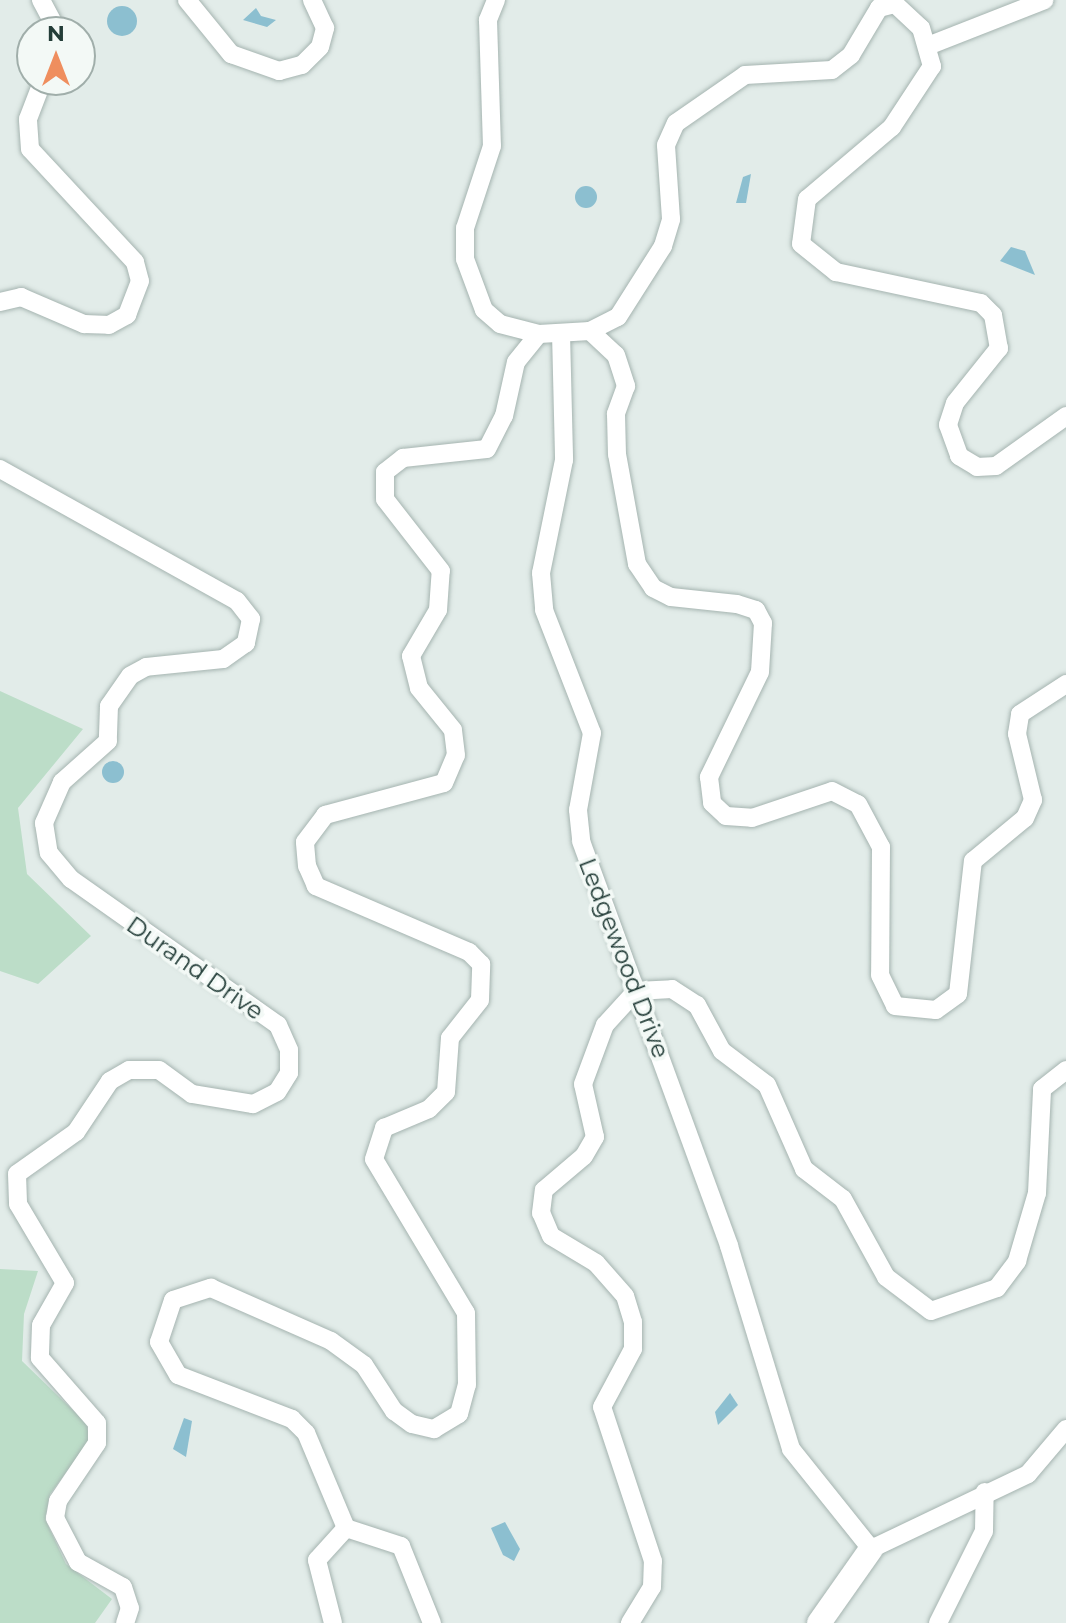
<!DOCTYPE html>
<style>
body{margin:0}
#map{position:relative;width:1066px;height:1623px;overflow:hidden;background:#e2ece9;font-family:Montserrat,sans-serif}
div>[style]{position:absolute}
.green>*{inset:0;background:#bcddc8}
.water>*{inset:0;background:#8cbfd0}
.round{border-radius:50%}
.roads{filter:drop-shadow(0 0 2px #a5b4b0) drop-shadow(0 0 2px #a5b4b0)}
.street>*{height:18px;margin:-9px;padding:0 9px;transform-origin:9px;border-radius:9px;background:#fff}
.secondary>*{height:24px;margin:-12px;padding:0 12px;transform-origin:12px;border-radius:12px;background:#fff}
span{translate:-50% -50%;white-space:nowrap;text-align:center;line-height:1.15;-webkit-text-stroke:7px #f3f9f6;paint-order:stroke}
.street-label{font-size:24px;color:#233d38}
.north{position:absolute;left:16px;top:16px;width:80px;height:80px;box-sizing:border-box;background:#f3f9f6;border:2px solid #a0aeaa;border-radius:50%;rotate:0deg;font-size:22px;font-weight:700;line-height:32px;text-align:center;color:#233d38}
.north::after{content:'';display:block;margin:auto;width:28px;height:36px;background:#ef8e5e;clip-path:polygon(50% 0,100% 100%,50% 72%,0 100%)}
</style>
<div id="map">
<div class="green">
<i style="clip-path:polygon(0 691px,83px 729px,18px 808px,27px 874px,91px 936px,38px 984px,0 971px)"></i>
<i style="clip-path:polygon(0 1269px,38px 1271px,24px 1314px,22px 1361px,86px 1423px,90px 1440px,50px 1494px,45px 1519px,66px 1564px,112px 1599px,95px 1623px,0 1623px)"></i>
</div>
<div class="water">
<i class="round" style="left:107px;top:6px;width:30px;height:30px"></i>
<i style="clip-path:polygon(256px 8px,261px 16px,276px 20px,267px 27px,243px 20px)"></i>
<i style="clip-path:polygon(751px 174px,746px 203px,736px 203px,743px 177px)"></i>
<i class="round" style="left:575px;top:186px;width:22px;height:22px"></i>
<i style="clip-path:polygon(1011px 247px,1025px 251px,1035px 275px,1000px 261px)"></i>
<i class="round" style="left:102px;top:761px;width:22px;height:22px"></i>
<i style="clip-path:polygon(730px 1393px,738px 1405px,718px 1425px,715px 1412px)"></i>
<i style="clip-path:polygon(184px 1418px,192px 1421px,186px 1457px,173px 1449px)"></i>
<i style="clip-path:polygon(505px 1522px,520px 1549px,514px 1561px,503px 1555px,491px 1528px)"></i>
</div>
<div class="roads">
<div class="street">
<i style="left:41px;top:0;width:36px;rotate:62deg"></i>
<i style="left:187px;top:0;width:70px;rotate:50.8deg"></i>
<i style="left:231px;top:54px;width:51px;rotate:19.5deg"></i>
<i style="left:279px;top:71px;width:24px;rotate:-15deg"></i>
<i style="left:302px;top:65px;width:25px;rotate:-45deg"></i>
<i style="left:320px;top:47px;width:20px;rotate:-75deg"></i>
<i style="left:325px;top:28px;width:31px;rotate:-115deg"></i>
<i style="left:496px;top:0;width:22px;rotate:112deg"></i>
<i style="left:488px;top:20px;width:126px;rotate:88.2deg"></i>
<i style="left:492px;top:146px;width:86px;rotate:108.2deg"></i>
<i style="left:465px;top:228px;width:31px;rotate:90deg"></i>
<i style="left:465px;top:259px;width:54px;rotate:69.6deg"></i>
<i style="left:484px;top:310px;width:21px;rotate:41deg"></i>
<i style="left:500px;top:324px;width:40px;rotate:14.4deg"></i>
<i style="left:930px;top:45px;width:123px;rotate:-21.4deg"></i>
<i style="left:0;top:302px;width:22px;rotate:-13deg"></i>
<i style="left:21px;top:297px;width:69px;rotate:23.2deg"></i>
<i style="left:84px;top:324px;width:25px;rotate:2deg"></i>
<i style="left:109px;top:325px;width:21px;rotate:-29deg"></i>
<i style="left:127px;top:315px;width:36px;rotate:-69deg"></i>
<i style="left:140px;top:281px;width:20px;rotate:-105deg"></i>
<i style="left:135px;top:262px;width:154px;rotate:-132.9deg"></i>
<i style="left:30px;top:149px;width:30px;rotate:-94deg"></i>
<i style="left:28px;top:119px;width:42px;rotate:-69deg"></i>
<i style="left:590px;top:331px;width:31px;rotate:-27deg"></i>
<i style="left:618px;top:317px;width:84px;rotate:-57.6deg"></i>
<i style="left:663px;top:246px;width:28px;rotate:-73deg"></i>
<i style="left:671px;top:219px;width:74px;rotate:-93.9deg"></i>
<i style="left:666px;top:145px;width:24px;rotate:-66deg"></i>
<i style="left:676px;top:123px;width:84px;rotate:-34.8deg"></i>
<i style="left:745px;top:75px;width:87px;rotate:-3.3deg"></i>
<i style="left:832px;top:70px;width:24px;rotate:-38deg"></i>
<i style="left:851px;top:55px;width:55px;rotate:-59.2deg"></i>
<i style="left:879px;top:8px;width:16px;rotate:-14deg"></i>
<i style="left:895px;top:4px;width:35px;rotate:43deg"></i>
<i style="left:921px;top:28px;width:40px;rotate:74deg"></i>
<i style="left:932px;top:66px;width:73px;rotate:123.3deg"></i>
<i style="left:892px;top:127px;width:111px;rotate:139.7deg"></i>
<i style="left:807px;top:199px;width:45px;rotate:97.6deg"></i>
<i style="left:801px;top:244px;width:45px;rotate:38.7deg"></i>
<i style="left:836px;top:272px;width:148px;rotate:12.1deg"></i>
<i style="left:981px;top:303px;width:17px;rotate:45deg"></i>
<i style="left:993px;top:315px;width:34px;rotate:80deg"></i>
<i style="left:999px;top:348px;width:70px;rotate:128.7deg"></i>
<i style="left:955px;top:403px;width:23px;rotate:108deg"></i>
<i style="left:948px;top:425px;width:33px;rotate:70deg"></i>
<i style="left:959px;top:456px;width:21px;rotate:31deg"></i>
<i style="left:977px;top:467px;width:19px;rotate:-3deg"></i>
<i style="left:996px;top:466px;width:86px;rotate:-35.5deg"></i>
<i style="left:561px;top:333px;width:127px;rotate:88.6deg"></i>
<i style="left:564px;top:460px;width:115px;rotate:101.5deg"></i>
<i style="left:541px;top:573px;width:37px;rotate:85deg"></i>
<i style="left:544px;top:610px;width:132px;rotate:68.7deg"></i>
<i style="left:592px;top:733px;width:78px;rotate:100.3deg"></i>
<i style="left:578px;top:810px;width:31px;rotate:84deg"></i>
<i style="left:581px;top:841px;width:431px;rotate:69.9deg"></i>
<i style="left:729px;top:1246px;width:212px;rotate:73deg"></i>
<i style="left:791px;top:1449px;width:128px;rotate:51.3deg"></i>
<i style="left:871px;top:1549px;width:174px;rotate:-25.5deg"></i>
<i style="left:1028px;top:1474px;width:59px;rotate:-49.8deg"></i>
<i style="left:0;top:469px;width:271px;rotate:29.1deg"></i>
<i style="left:237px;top:601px;width:23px;rotate:52deg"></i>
<i style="left:251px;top:619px;width:25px;rotate:102deg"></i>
<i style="left:246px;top:643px;width:28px;rotate:145deg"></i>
<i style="left:223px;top:659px;width:77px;rotate:174.1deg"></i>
<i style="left:146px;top:667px;width:18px;rotate:151deg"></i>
<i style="left:130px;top:676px;width:37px;rotate:125deg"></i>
<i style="left:109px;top:706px;width:35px;rotate:92deg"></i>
<i style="left:108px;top:741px;width:62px;rotate:138.3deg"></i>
<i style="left:62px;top:782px;width:45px;rotate:113.7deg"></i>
<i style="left:44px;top:823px;width:30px;rotate:81deg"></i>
<i style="left:49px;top:853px;width:34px;rotate:50deg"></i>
<i style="left:71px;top:879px;width:253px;rotate:35.2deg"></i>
<i style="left:278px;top:1025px;width:27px;rotate:66deg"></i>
<i style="left:289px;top:1050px;width:23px;rotate:90deg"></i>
<i style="left:289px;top:1073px;width:22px;rotate:122deg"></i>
<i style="left:277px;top:1092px;width:27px;rotate:153deg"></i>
<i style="left:253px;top:1104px;width:62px;rotate:-170.7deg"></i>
<i style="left:192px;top:1094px;width:41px;rotate:-144deg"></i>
<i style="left:159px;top:1070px;width:30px;rotate:180deg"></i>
<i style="left:129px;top:1070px;width:22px;rotate:150deg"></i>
<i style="left:110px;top:1081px;width:61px;rotate:123.7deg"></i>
<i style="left:76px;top:1132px;width:72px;rotate:144.6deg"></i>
<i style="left:17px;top:1174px;width:30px;rotate:88deg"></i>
<i style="left:18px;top:1204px;width:92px;rotate:59.3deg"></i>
<i style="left:65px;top:1283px;width:48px;rotate:119.7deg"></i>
<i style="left:41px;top:1325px;width:33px;rotate:92deg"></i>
<i style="left:40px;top:1358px;width:86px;rotate:48.8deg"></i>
<i style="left:97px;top:1423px;width:20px;rotate:90deg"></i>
<i style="left:97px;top:1443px;width:70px;rotate:123.9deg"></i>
<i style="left:58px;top:1501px;width:17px;rotate:100deg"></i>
<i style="left:55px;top:1518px;width:50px;rotate:62.4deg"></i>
<i style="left:78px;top:1562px;width:51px;rotate:29.1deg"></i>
<i style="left:123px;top:1587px;width:22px;rotate:72deg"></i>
<i style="left:130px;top:1608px;width:16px;rotate:108deg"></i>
<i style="left:346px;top:1528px;width:103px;rotate:-112.8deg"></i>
<i style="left:306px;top:1433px;width:20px;rotate:-135deg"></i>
<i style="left:292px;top:1419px;width:122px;rotate:-158.9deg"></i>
<i style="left:178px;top:1375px;width:38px;rotate:-120deg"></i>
<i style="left:159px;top:1342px;width:44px;rotate:-71.6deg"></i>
<i style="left:173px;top:1300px;width:40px;rotate:-18deg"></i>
<i style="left:211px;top:1288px;width:131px;rotate:23.8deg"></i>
<i style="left:331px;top:1341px;width:41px;rotate:36deg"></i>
<i style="left:364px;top:1365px;width:55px;rotate:56.9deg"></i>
<i style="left:394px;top:1411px;width:22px;rotate:36deg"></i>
<i style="left:412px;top:1424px;width:23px;rotate:13deg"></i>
<i style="left:434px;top:1429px;width:29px;rotate:-31deg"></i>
<i style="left:459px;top:1414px;width:30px;rotate:-75deg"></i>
<i style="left:467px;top:1385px;width:72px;rotate:-90.8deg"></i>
<i style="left:466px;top:1313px;width:179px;rotate:-120.9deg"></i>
<i style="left:374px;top:1159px;width:33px;rotate:-72deg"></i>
<i style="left:384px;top:1128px;width:49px;rotate:-22.9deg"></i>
<i style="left:429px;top:1109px;width:24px;rotate:-45deg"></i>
<i style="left:446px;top:1092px;width:54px;rotate:-85.8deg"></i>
<i style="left:450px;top:1038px;width:48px;rotate:-51.7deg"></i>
<i style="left:480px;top:1000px;width:36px;rotate:-88deg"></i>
<i style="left:481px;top:964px;width:17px;rotate:-135deg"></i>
<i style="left:469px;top:952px;width:167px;rotate:-156.7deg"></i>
<i style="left:316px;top:886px;width:22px;rotate:-114deg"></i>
<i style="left:307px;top:866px;width:24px;rotate:-95deg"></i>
<i style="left:305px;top:842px;width:34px;rotate:-53deg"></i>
<i style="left:325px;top:815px;width:123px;rotate:-15.1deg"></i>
<i style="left:444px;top:783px;width:30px;rotate:-67deg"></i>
<i style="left:456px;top:755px;width:25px;rotate:-97deg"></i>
<i style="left:453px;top:730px;width:54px;rotate:-129deg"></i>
<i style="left:419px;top:688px;width:33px;rotate:-104deg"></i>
<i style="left:411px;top:656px;width:53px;rotate:-59.6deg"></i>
<i style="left:438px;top:610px;width:39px;rotate:-86deg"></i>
<i style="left:441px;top:571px;width:91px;rotate:-127.9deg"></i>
<i style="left:385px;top:499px;width:27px;rotate:-90deg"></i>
<i style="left:385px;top:472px;width:23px;rotate:-38deg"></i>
<i style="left:403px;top:458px;width:84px;rotate:-6.1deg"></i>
<i style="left:487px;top:449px;width:37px;rotate:-63deg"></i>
<i style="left:504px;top:416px;width:55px;rotate:-77.5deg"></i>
<i style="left:516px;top:362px;width:36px;rotate:-51deg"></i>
<i style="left:539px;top:334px;width:51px;rotate:-3.4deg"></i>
<i style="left:590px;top:331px;width:35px;rotate:43deg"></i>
<i style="left:616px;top:355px;width:33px;rotate:72deg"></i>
<i style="left:626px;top:386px;width:30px;rotate:110deg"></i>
<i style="left:616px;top:414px;width:40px;rotate:88.6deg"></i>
<i style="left:617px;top:454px;width:112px;rotate:79.7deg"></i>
<i style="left:637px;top:564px;width:29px;rotate:56deg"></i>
<i style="left:653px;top:588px;width:20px;rotate:27deg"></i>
<i style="left:671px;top:597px;width:66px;rotate:6.1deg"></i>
<i style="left:737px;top:604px;width:20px;rotate:18deg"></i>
<i style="left:756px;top:610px;width:15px;rotate:62deg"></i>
<i style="left:763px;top:623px;width:49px;rotate:93.5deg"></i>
<i style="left:760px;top:672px;width:117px;rotate:115.9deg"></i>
<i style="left:709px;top:777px;width:26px;rotate:83deg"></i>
<i style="left:712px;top:803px;width:19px;rotate:43deg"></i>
<i style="left:726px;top:816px;width:26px;rotate:4deg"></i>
<i style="left:752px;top:818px;width:84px;rotate:-18.6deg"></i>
<i style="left:832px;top:791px;width:29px;rotate:27deg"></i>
<i style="left:858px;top:804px;width:49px;rotate:61.9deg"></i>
<i style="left:881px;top:847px;width:128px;rotate:90.4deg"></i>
<i style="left:880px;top:975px;width:34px;rotate:64deg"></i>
<i style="left:895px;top:1006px;width:41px;rotate:5.6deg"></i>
<i style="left:936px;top:1010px;width:27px;rotate:-36deg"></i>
<i style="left:958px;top:994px;width:134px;rotate:-83.6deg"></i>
<i style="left:973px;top:861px;width:67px;rotate:-39.6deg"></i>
<i style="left:1025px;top:818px;width:20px;rotate:-66deg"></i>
<i style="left:1033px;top:800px;width:68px;rotate:-103.6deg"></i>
<i style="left:1017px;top:734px;width:20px;rotate:-81deg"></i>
<i style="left:1020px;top:714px;width:55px;rotate:-33.1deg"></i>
<i style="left:346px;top:1528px;width:58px;rotate:18.1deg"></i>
<i style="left:401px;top:1546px;width:83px;rotate:68.1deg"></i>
<i style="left:333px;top:1623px;width:65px;rotate:-104.3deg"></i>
<i style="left:317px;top:1560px;width:43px;rotate:-47.8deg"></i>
<i style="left:630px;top:1623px;width:42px;rotate:-58.6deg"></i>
<i style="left:652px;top:1587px;width:26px;rotate:-88deg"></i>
<i style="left:653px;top:1561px;width:162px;rotate:-108.3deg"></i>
<i style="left:602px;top:1407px;width:66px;rotate:-61.9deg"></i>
<i style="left:633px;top:1349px;width:27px;rotate:-90deg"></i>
<i style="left:633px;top:1322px;width:27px;rotate:-107deg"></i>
<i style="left:625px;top:1296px;width:44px;rotate:-131.3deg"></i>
<i style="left:596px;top:1263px;width:52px;rotate:-149deg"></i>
<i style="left:551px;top:1236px;width:25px;rotate:-113deg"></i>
<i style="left:541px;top:1213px;width:23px;rotate:-83deg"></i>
<i style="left:544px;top:1190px;width:52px;rotate:-40.4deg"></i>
<i style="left:584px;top:1156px;width:22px;rotate:-60deg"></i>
<i style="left:595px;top:1137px;width:54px;rotate:-102.8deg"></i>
<i style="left:583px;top:1084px;width:63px;rotate:-69.6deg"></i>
<i style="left:605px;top:1025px;width:46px;rotate:-47.6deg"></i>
<i style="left:636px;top:991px;width:36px;rotate:-3deg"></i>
<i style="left:672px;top:989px;width:30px;rotate:33deg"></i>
<i style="left:697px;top:1005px;width:52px;rotate:61.5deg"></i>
<i style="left:722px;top:1051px;width:56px;rotate:37.1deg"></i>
<i style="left:767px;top:1085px;width:92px;rotate:66.2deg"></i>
<i style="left:804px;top:1169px;width:49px;rotate:37.6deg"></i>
<i style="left:843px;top:1199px;width:89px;rotate:61.1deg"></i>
<i style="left:886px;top:1277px;width:56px;rotate:37.1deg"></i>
<i style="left:931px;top:1311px;width:70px;rotate:-19.2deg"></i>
<i style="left:997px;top:1288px;width:34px;rotate:-53deg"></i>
<i style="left:1017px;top:1261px;width:71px;rotate:-73.6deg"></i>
<i style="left:1037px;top:1193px;width:104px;rotate:-87.2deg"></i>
<i style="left:1042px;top:1089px;width:31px;rotate:-38deg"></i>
<i style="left:938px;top:1623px;width:103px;rotate:-63.4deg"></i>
<i style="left:984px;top:1531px;width:39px;rotate:-89deg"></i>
</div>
<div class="secondary">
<i style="left:819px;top:1623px;width:90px;rotate:-54.9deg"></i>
</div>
</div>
<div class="street-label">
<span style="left:624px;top:958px;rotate:69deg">Ledgewood Drive</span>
<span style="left:195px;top:968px;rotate:35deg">Durand Drive</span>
</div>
<div class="north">N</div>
</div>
